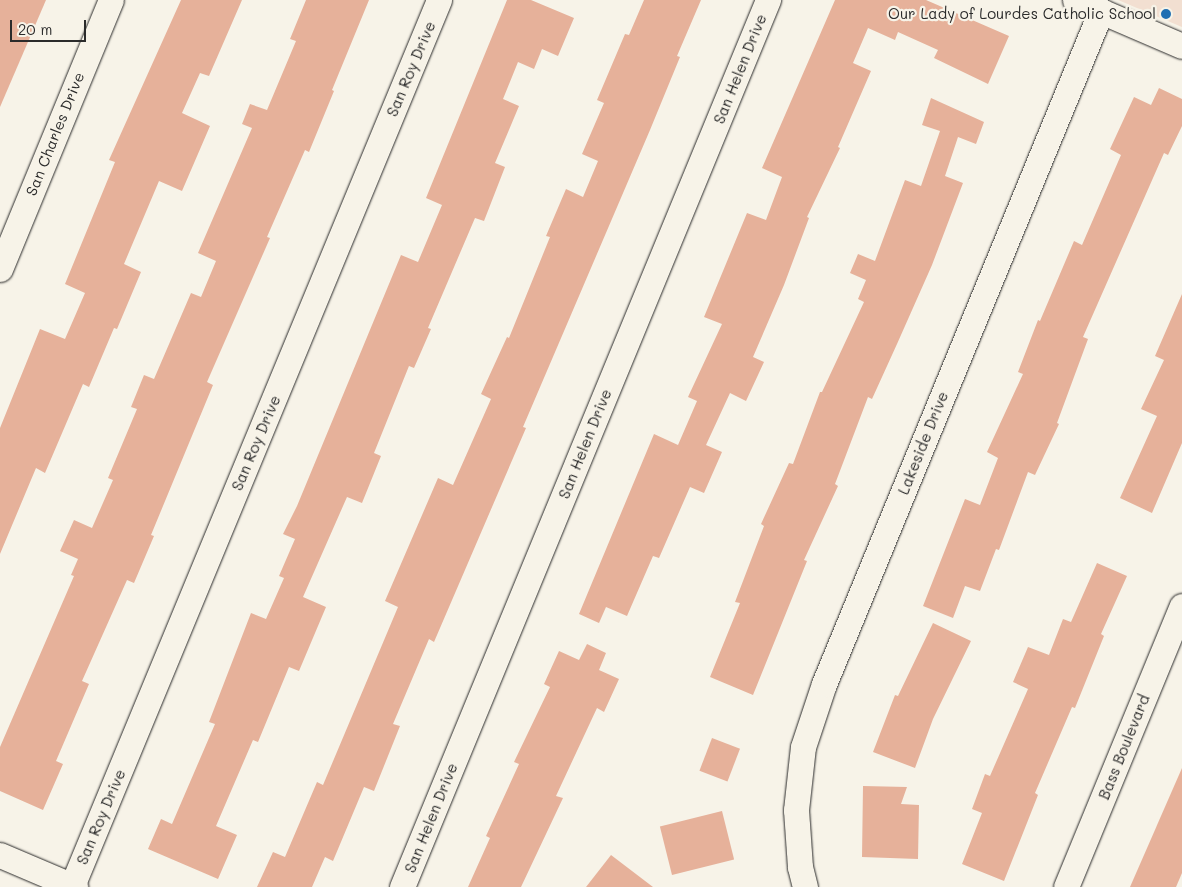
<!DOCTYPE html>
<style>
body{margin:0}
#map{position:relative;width:1182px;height:887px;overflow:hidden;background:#f7f3e8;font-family:Mali,sans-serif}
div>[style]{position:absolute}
.built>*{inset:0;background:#f2dfd1}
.building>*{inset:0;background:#e6b19a;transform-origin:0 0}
.roads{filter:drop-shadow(0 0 1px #2b2b2b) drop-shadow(0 0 1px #2b2b2b)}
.minor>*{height:25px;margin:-12.5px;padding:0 12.5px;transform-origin:12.5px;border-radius:12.5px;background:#f7f3e8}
.dots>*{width:14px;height:14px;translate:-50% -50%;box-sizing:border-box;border:2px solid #f7f3e8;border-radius:50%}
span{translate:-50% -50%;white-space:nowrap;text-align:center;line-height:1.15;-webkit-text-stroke:4.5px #f7f3e8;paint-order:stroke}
.poi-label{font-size:15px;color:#2b2b2b}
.right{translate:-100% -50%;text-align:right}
.street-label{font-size:15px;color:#2b2b2b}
.scale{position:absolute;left:10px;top:20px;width:76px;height:22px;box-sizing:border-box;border:2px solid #2b2b2b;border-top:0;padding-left:6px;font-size:15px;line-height:18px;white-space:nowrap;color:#2b2b2b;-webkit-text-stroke:4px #f7f3e8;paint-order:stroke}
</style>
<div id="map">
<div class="built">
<i style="clip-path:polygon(1118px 0,1182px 0,1182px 27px)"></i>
</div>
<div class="building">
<i style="clip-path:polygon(0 0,46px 0,0 107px)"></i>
<i style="clip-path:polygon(181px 0,242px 0,209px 76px,200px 73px,182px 113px,210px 126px,182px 191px,159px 181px,124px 264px,141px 272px,117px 329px,114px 328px,89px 387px,83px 384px,45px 473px,36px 468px,0 554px,0 428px,40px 329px,65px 339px,85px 293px,65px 284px,115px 162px,109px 160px)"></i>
<i style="clip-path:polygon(306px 0,369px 0,332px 90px,334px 91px,309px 152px,305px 150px,267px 237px,270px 238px,207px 382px,213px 385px,151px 535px,154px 536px,134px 583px,127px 580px,82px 681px,89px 684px,56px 761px,63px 764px,43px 810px,0 791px,0 747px,74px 576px,71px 575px,78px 559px,60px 551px,74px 520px,92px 528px,113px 480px,108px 478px,137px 409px,131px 407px,144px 375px,154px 379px,191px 293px,201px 297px,216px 261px,198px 253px,252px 128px,242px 124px,250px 104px,267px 110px,296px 41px,290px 39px)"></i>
<i style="clip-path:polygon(507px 0,531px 0,574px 18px,558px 56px,542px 49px,534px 69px,518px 62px,503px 99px,519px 106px,495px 163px,505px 167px,484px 221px,475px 218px,428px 328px,431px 329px,414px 368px,409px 366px,374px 453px,381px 456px,362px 503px,347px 497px,303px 597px,326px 607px,299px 671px,289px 667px,258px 742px,253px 740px,216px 826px,237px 835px,218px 879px,148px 849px,161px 819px,172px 824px,215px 724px,209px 722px,251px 613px,266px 619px,284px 578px,279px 576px,295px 539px,283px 534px,297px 506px,401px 255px,418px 262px,442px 205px,426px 198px)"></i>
<i style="clip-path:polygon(644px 0,701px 0,677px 56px,680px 57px,650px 130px,523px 427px,526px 428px,434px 642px,429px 639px,393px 724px,400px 726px,374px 791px,364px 787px,333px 861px,325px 857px,312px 887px,257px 887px,273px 852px,285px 857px,317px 782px,323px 785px,398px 607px,385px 601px,438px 478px,453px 485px,491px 399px,481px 394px,507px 337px,509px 338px,550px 237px,546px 236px,566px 189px,583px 197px,598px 161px,582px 154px,604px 103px,597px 100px,625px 34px,629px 35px)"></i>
<i style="clip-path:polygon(835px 0,926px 0,1009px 36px,988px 84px,934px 58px,938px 50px,898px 32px,895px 40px,868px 28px,853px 63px,871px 71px,838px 147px,840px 148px,807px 217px,809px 218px,784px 285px,753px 357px,764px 362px,746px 401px,730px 393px,706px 445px,722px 452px,704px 493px,690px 487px,659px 558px,653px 556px,627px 616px,606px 607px,599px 623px,579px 614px,654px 434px,678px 445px,697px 401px,688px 397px,722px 324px,704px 317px,747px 213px,766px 220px,782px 177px,762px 168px)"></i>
<i style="clip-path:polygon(1159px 88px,1182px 99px,1182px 126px,1168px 155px,1164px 153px,1083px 337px,1088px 339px,1057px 423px,1059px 424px,1035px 475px,1028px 472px,999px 550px,996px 549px,980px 591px,965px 586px,953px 618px,923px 606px,965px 499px,980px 505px,998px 458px,987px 452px,1023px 374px,1018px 372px,1038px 320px,1040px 321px,1074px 241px,1082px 245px,1121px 155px,1110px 149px,1134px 97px,1151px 105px)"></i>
<i style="clip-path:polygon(931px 98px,984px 122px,976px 144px,958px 137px,945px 176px,963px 183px,932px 265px,897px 344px,872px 399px,868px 397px,835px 484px,838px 486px,804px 560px,807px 561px,753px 695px,710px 677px,740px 603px,735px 602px,764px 526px,761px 524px,789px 463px,793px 464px,820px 392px,822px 392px,864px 302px,858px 299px,866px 280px,850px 273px,858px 254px,875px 261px,905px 180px,921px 186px,940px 131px,922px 125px)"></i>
<i style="clip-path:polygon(1182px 294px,1182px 443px,1152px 513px,1120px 498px,1157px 416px,1141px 409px,1164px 360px,1155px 356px)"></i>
<i style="clip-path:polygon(1097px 563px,1127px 576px,1101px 634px,1104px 636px,1075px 708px,1072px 707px,1035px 793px,1038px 795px,1004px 881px,962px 864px,982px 813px,972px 809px,985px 774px,990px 776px,1028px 689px,1013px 682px,1028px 647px,1049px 655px,1063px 619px,1071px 622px)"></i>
<i style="clip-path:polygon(933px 623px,971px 641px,933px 719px,915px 768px,873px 752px,895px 695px,898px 696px)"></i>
<i style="clip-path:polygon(587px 644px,606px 653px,599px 670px,619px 679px,604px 712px,597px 708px,556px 796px,563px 798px,521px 887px,468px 887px,490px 838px,486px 836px,519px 764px,514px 762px,550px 687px,544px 684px,559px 651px,579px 660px)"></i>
<i style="left:712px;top:738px;width:30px;height:35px;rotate:21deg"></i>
<i style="clip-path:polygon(1182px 768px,1182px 873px,1176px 887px,1130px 887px)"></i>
<i style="clip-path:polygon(863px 786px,907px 787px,901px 804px,919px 805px,918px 859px,862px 857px)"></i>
<i style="left:722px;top:811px;width:50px;height:64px;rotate:76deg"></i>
<i style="clip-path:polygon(611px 855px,653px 887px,586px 887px)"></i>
</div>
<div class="roads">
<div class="minor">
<i style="left:1075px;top:0;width:116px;rotate:23.3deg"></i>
<i style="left:0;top:269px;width:291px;rotate:-67.6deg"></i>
<i style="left:0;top:855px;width:82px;rotate:23.1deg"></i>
<i style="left:72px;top:886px;width:959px;rotate:-67.5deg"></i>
<i style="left:402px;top:887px;width:960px;rotate:-67.58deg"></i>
<i style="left:805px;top:887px;width:21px;rotate:-104deg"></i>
<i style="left:800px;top:867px;width:57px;rotate:-94deg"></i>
<i style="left:796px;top:810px;width:63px;rotate:-83.7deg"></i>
<i style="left:803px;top:747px;width:66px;rotate:-71.6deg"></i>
<i style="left:824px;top:684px;width:728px;rotate:-67.63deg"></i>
<i style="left:1066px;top:887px;width:304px;rotate:-67.6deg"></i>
</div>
</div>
<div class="dots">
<i style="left:1166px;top:14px;background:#1f6fb2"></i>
</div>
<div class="poi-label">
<span class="right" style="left:1156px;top:14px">Our Lady of Lourdes Catholic School</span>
</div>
<div class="street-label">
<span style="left:411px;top:69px;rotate:-67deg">San Roy Drive</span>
<span style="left:740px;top:69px;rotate:-68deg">San Helen Drive</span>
<span style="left:55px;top:134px;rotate:-68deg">San Charles Drive</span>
<span style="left:256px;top:443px;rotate:-67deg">San Roy Drive</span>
<span style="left:923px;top:443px;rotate:-68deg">Lakeside Drive</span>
<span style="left:585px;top:444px;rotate:-68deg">San Helen Drive</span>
<span style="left:1124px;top:747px;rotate:-68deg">Bass Boulevard</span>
<span style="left:101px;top:817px;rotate:-67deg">San Roy Drive</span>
<span style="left:431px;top:818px;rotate:-68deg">San Helen Drive</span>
</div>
<div class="scale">20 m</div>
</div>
